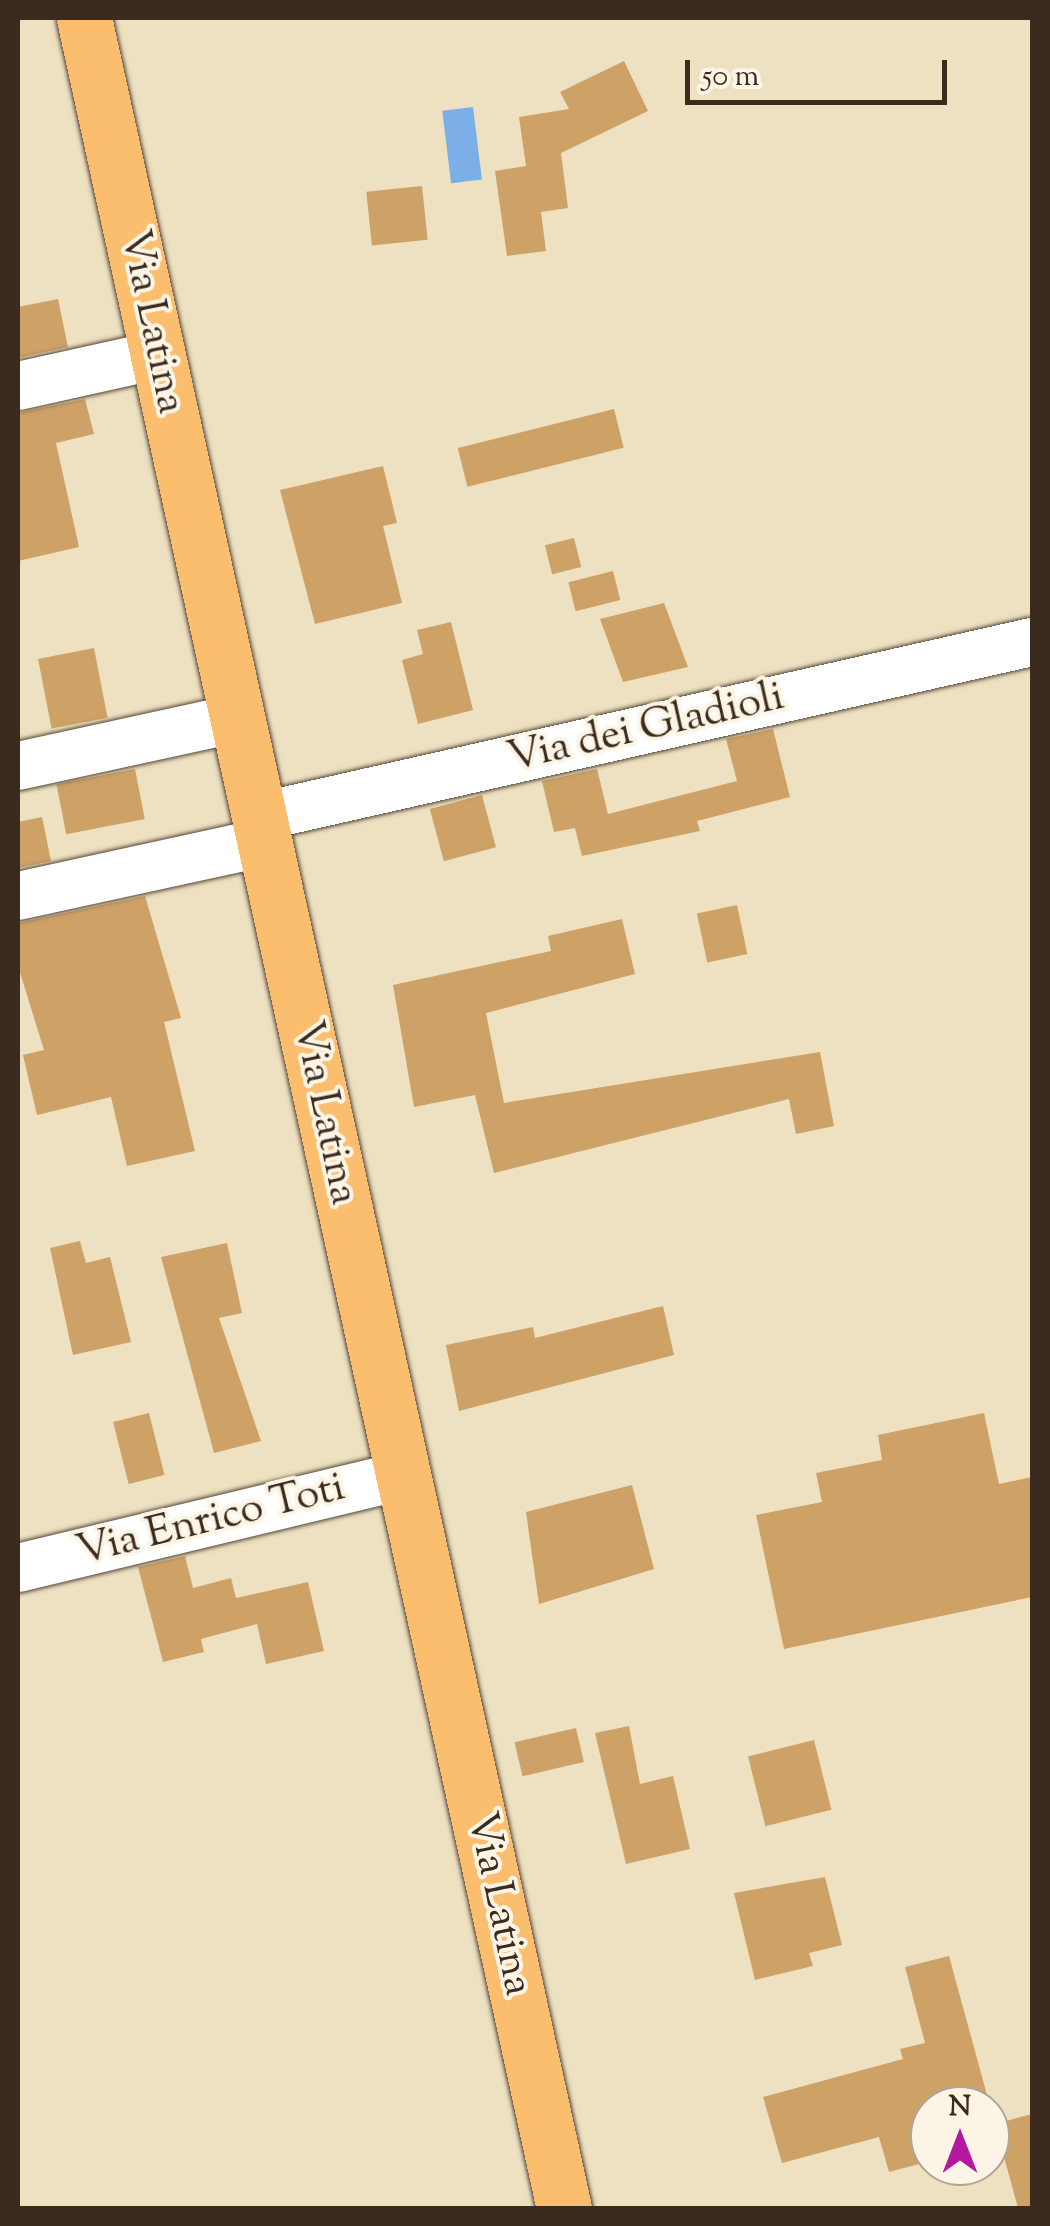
<!DOCTYPE html>
<style>
body{margin:0}
#map{position:relative;width:1050px;height:2226px;overflow:hidden;background:#ede1c1;font-family:"Sorts Mill Goudy",serif}
div>[style]{position:absolute}
.water>*{inset:0;background:#7caee8;transform-origin:0 0}
.building>*{inset:0;background:#cea166;transform-origin:0 0}
.roads{filter:drop-shadow(0 0 2px #564536) drop-shadow(0 0 2px #564536)}
.minor>*{height:48px;margin:-24px;padding:0 24px;transform-origin:24px;border-radius:24px;background:#fff}
.major>*{height:55px;margin:-27.5px;padding:0 27.5px;transform-origin:27.5px;border-radius:27.5px;background:#fbbe6e}
span{translate:-50% -50%;white-space:nowrap;text-align:center;line-height:1.15;-webkit-text-stroke:8px #fcf5e5;paint-order:stroke}
.street-label{font-size:42px;color:#3b2a1e}
.frame{position:absolute;inset:0;border:20px solid #3b2a1e;pointer-events:none}
.north{position:absolute;left:910px;top:2086px;width:100px;height:100px;box-sizing:border-box;background:#fcf5e5;border:2px solid #afa495;border-radius:50%;rotate:0deg;font-size:28px;font-weight:700;line-height:40px;text-align:center;color:#3b2a1e}
.north::after{content:'';display:block;margin:auto;width:35px;height:45px;background:#b5179e;clip-path:polygon(50% 0,100% 100%,50% 72%,0 100%)}
.scale{position:absolute;left:685px;top:60px;width:262px;height:45px;box-sizing:border-box;border:5px solid #3b2a1e;border-top:0;padding-left:12px;font-size:30px;line-height:35px;white-space:nowrap;color:#3b2a1e;-webkit-text-stroke:8px #fcf5e5;paint-order:stroke}
</style>
<div id="map">
<div class="water">
<i style="left:473px;top:107px;width:73px;height:31px;rotate:83deg"></i>
</div>
<div class="building">
<i style="clip-path:polygon(624px 61px,648px 111px,561px 153px,568px 208px,541px 212px,546px 251px,507px 256px,495px 171px,526px 166px,519px 117px,569px 109px,560px 92px)"></i>
<i style="left:422px;top:186px;width:54px;height:56px;rotate:84deg"></i>
<i style="clip-path:polygon(58px 299px,68px 347px,18px 358px,18px 307px)"></i>
<i style="clip-path:polygon(85px 399px,94px 434px,56px 443px,79px 547px,18px 561px,18px 413px)"></i>
<i style="left:614px;top:409px;width:40px;height:161px;rotate:76deg"></i>
<i style="clip-path:polygon(383px 466px,397px 523px,383px 526px,402px 603px,315px 624px,280px 490px)"></i>
<i style="left:574px;top:538px;width:30px;height:30px;rotate:76deg"></i>
<i style="left:613px;top:571px;width:30px;height:46px;rotate:76deg"></i>
<i style="clip-path:polygon(664px 603px,688px 667px,623px 682px,600px 619px)"></i>
<i style="clip-path:polygon(451px 622px,473px 710px,418px 724px,402px 660px,423px 654px,417px 630px)"></i>
<i style="left:94px;top:648px;width:71px;height:57px;rotate:79deg"></i>
<i style="clip-path:polygon(773px 729px,790px 797px,697px 821px,700px 831px,582px 856px,575px 828px,554px 832px,542px 781px,597px 769px,608px 814px,737px 781px,726px 739px)"></i>
<i style="left:135px;top:769px;width:51px;height:80px;rotate:79deg"></i>
<i style="left:482px;top:795px;width:54px;height:54px;rotate:75deg"></i>
<i style="clip-path:polygon(42px 817px,51px 861px,18px 868px,18px 822px)"></i>
<i style="clip-path:polygon(145px 896px,181px 1018px,164px 1022px,195px 1151px,127px 1166px,111px 1097px,37px 1115px,23px 1055px,44px 1050px,18px 966px,18px 923px)"></i>
<i style="left:737px;top:905px;width:50px;height:41px;rotate:78deg"></i>
<i style="clip-path:polygon(622px 919px,635px 974px,486px 1013px,504px 1103px,820px 1052px,834px 1126px,796px 1134px,789px 1099px,494px 1173px,475px 1095px,414px 1107px,393px 985px,551px 951px,548px 936px)"></i>
<i style="clip-path:polygon(80px 1241px,86px 1263px,110px 1257px,131px 1342px,73px 1355px,50px 1248px)"></i>
<i style="clip-path:polygon(227px 1243px,242px 1313px,219px 1318px,261px 1441px,214px 1453px,161px 1257px)"></i>
<i style="clip-path:polygon(663px 1306px,674px 1355px,459px 1411px,446px 1345px,533px 1327px,535px 1338px)"></i>
<i style="left:149px;top:1413px;width:64px;height:37px;rotate:76deg"></i>
<i style="clip-path:polygon(984px 1413px,999px 1484px,1032px 1477px,1032px 1597px,784px 1649px,756px 1515px,822px 1502px,816px 1473px,882px 1460px,878px 1435px)"></i>
<i style="clip-path:polygon(632px 1485px,654px 1569px,539px 1604px,526px 1512px)"></i>
<i style="clip-path:polygon(185px 1556px,193px 1588px,231px 1578px,236px 1598px,308px 1582px,324px 1651px,266px 1664px,257px 1624px,201px 1639px,204px 1652px,163px 1662px,138px 1567px)"></i>
<i style="clip-path:polygon(629px 1726px,640px 1784px,673px 1776px,690px 1849px,626px 1864px,595px 1733px)"></i>
<i style="left:576px;top:1728px;width:35px;height:63px;rotate:77deg"></i>
<i style="left:814px;top:1740px;width:72px;height:68px;rotate:76deg"></i>
<i style="clip-path:polygon(825px 1877px,842px 1945px,809px 1953px,813px 1966px,755px 1980px,734px 1893px)"></i>
<i style="clip-path:polygon(949px 1956px,990px 2106px,930px 2106px,930px 2161px,889px 2172px,879px 2137px,782px 2163px,763px 2097px,903px 2059px,900px 2049px,925px 2043px,905px 1967px)"></i>
<i style="clip-path:polygon(1032px 2114px,1032px 2208px,1018px 2208px,995px 2124px)"></i>
</div>
<div class="roads">
<div class="minor">
<i style="left:18px;top:386px;width:143px;rotate:-12.5deg"></i>
<i style="left:18px;top:766px;width:225px;rotate:-12.3deg"></i>
<i style="left:259px;top:817px;width:793px;rotate:-12.76deg"></i>
<i style="left:18px;top:896px;width:253px;rotate:-12.3deg"></i>
<i style="left:18px;top:1568px;width:397px;rotate:-13.5deg"></i>
</div>
<div class="major">
<i style="left:84px;top:18px;width:2242px;rotate:77.64deg"></i>
</div>
</div>
<div class="street-label">
<span style="left:151px;top:322px;rotate:78deg">Via Latina</span>
<span style="left:646px;top:729px;rotate:-13deg">Via dei Gladioli</span>
<span style="left:324px;top:1113px;rotate:78deg">Via Latina</span>
<span style="left:211px;top:1521px;rotate:-14deg">Via Enrico Toti</span>
<span style="left:498px;top:1904px;rotate:78deg">Via Latina</span>
</div>
<div class="frame"></div>
<div class="north">N</div>
<div class="scale">50 m</div>
</div>
